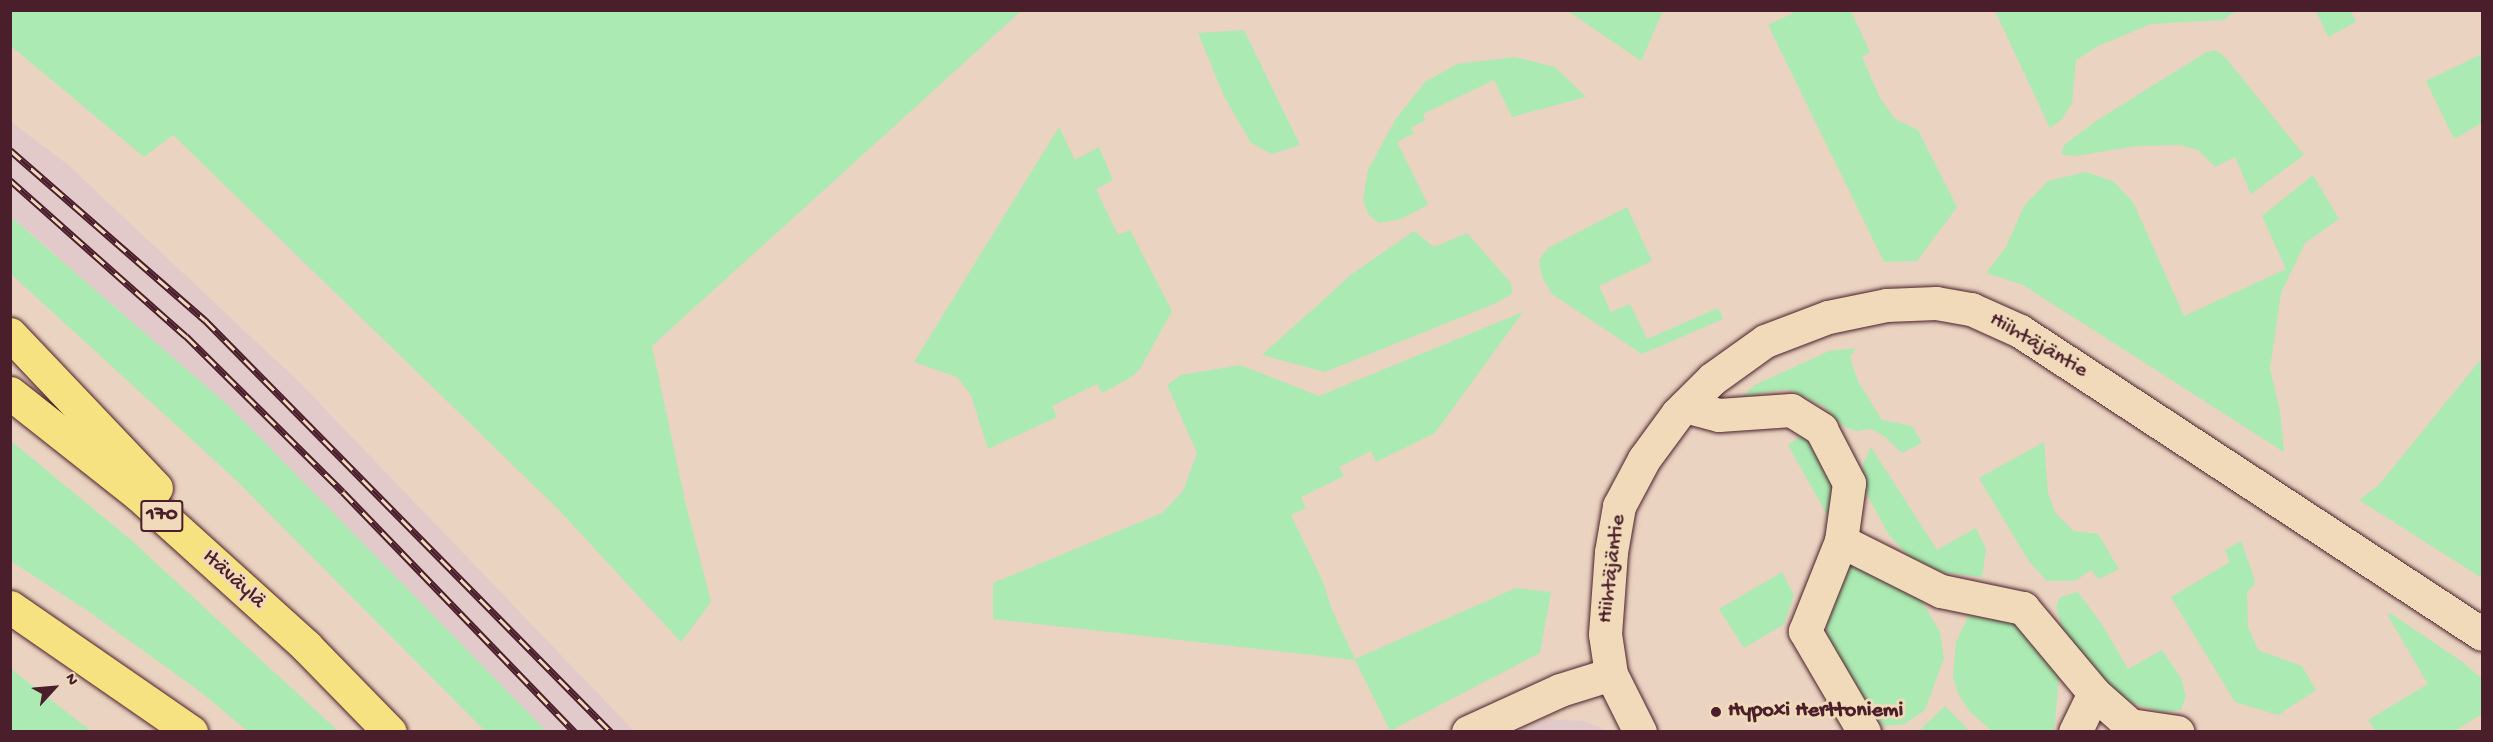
<!DOCTYPE html>
<meta charset="utf-8">
<style>
body{margin:0}
#map{position:relative;width:2493px;height:742px;overflow:hidden;background:#ead3c1;font-family:"Gochi Hand",sans-serif}
div>[style]{position:absolute}
.built>*{inset:0;background:#e2cacb}
.green>*{inset:0;background:#abeab2}
.roads{filter:drop-shadow(0 0 2px #4a1f2b) drop-shadow(0 0 2px #4a1f2b)}
.minor>*{height:33px;margin:-16.5px;padding:0 16.5px;transform-origin:16.5px;border-radius:16.5px;background:#f0dab9}
.trunk>*{height:33px;margin:-16.5px;padding:0 16.5px;transform-origin:16.5px;border-radius:16.5px;background:#f7e281}
.rail>*{height:7px;margin-top:-3.5px;transform-origin:0;background:repeating-linear-gradient(90deg,#f0dab9 0 14px,#4a1f2b 0 28px);box-sizing:border-box;border-block:2px solid #4a1f2b}
.dots>*{width:16px;height:16px;translate:-50% -50%;box-sizing:border-box;border:3px solid #f0dab9;border-radius:50%}
span{translate:-50% -50%;white-space:nowrap;text-align:center;line-height:1.15;-webkit-text-stroke:6px #f0dab9;paint-order:stroke}
.shield-label span{padding:2px 4px;background:#f0dab9;border:2px solid;border-radius:4px;-webkit-text-stroke-width:0}
.shield-label{font-size:21px;color:#4a1f2b;font-weight:700}
.street-label{font-size:22px;color:#4a1f2b}
.poi-label{font-size:22px;color:#4a1f2b;font-weight:700}
.left{translate:0 -50%;text-align:left}
.frame{position:absolute;inset:0;border:12px solid #4a1f2b;pointer-events:none}
.north{position:absolute;left:24px;top:658px;width:60px;height:60px;-webkit-text-stroke:4px #f0dab9;paint-order:stroke;rotate:64deg;font-size:16px;font-weight:700;line-height:24px;text-align:center;color:#4a1f2b}
.north::after{content:'';display:block;margin:auto;width:21px;height:27px;background:#4a1f2b;clip-path:polygon(50% 0,100% 100%,50% 72%,0 100%)}
</style>
<div id="map">
<div class="built">
<i style="clip-path:polygon(10px 121px,67px 164px,300px 383px,634px 731px,546px 731px,231px 408px,11px 216px)"></i>
<i style="clip-path:polygon(1549px 719px,1584px 721px,1607px 731px,1520px 731px)"></i>
</div>
<div class="green">
<i style="clip-path:polygon(10px 11px,11px 10px,1021px 11px,652px 346px,685px 501px,711px 602px,681px 642px,558px 509px,173px 135px,144px 157px,11px 46px)"></i>
<i style="clip-path:polygon(1568px 11px,1663px 10px,1663px 11px,1641px 61px)"></i>
<i style="clip-path:polygon(1797px 11px,1851px 11px,1870px 52px,1862px 57px,1880px 98px,1895px 119px,1918px 130px,1957px 207px,1917px 261px,1884px 262px,1768px 25px)"></i>
<i style="clip-path:polygon(1995px 11px,2236px 11px,2223px 20px,2151px 24px,2098px 46px,2076px 60px,2072px 103px,2061px 120px,2050px 128px)"></i>
<i style="clip-path:polygon(2316px 11px,2351px 11px,2356px 22px,2328px 37px)"></i>
<i style="clip-path:polygon(1244px 30px,1300px 145px,1272px 154px,1251px 143px,1224px 96px,1198px 33px)"></i>
<i style="clip-path:polygon(2215px 50px,2225px 57px,2304px 155px,2251px 194px,2235px 157px,2215px 167px,2198px 150px,2180px 145px,2137px 146px,2075px 156px,2061px 154px,2064px 145px,2096px 121px,2205px 53px)"></i>
<i style="clip-path:polygon(2482px 54px,2482px 123px,2454px 139px,2426px 81px)"></i>
<i style="clip-path:polygon(1515px 57px,1555px 67px,1586px 97px,1512px 117px,1494px 80px,1423px 114px,1425px 120px,1411px 128px,1414px 133px,1397px 142px,1428px 205px,1401px 219px,1379px 223px,1368px 214px,1363px 199px,1368px 170px,1395px 120px,1425px 82px,1457px 64px)"></i>
<i style="clip-path:polygon(1059px 127px,1075px 160px,1099px 147px,1113px 180px,1096px 189px,1118px 235px,1130px 230px,1172px 311px,1140px 369px,1130px 378px,1102px 393px,1097px 384px,1052px 406px,1057px 417px,988px 449px,971px 395px,957px 377px,914px 362px)"></i>
<i style="clip-path:polygon(2085px 172px,2113px 181px,2133px 202px,2184px 316px,2286px 269px,2262px 216px,2313px 175px,2339px 219px,2305px 243px,2281px 293px,2270px 368px,2280px 412px,2284px 452px,2023px 285px,1986px 273px,2006px 247px,2024px 206px,2048px 181px)"></i>
<i style="clip-path:polygon(1627px 207px,1652px 261px,1599px 286px,1611px 312px,1630px 304px,1647px 339px,1718px 308px,1723px 319px,1642px 354px,1552px 294px,1542px 277px,1539px 260px,1548px 248px)"></i>
<i style="clip-path:polygon(10px 216px,231px 408px,546px 731px,485px 731px,236px 480px,11px 274px)"></i>
<i style="clip-path:polygon(1414px 231px,1434px 247px,1467px 233px,1511px 283px,1512px 294px,1494px 304px,1325px 372px,1262px 355px,1352px 274px)"></i>
<i style="clip-path:polygon(1523px 312px,1435px 433px,1376px 462px,1371px 451px,1339px 467px,1344px 476px,1301px 497px,1306px 508px,1291px 515px,1323px 582px,1332px 610px,1355px 659px,1516px 588px,1551px 592px,1540px 653px,1390px 731px,1355px 660px,993px 619px,993px 583px,1162px 513px,1183px 491px,1197px 453px,1167px 385px,1181px 375px,1240px 365px,1319px 396px)"></i>
<i style="clip-path:polygon(1856px 348px,1850px 357px,1858px 381px,1882px 420px,1912px 426px,1922px 443px,1902px 453px,1884px 436px,1871px 429px,1856px 431px,1843px 426px,1823px 406px,1788px 389px,1743px 396px,1755px 385px,1829px 351px)"></i>
<i style="clip-path:polygon(2482px 358px,2482px 578px,2359px 500px,2378px 486px)"></i>
<i style="clip-path:polygon(1802px 435px,1815px 446px,1827px 471px,1833px 490px,1829px 518px,1788px 445px)"></i>
<i style="clip-path:polygon(11px 441px,131px 540px,338px 731px,248px 731px,198px 690px,91px 613px,11px 561px)"></i>
<i style="clip-path:polygon(2044px 442px,2048px 493px,2056px 514px,2074px 531px,2098px 534px,2119px 569px,2099px 579px,2091px 570px,2075px 581px,2047px 581px,2028px 560px,1979px 478px)"></i>
<i style="clip-path:polygon(1871px 447px,1937px 550px,1976px 528px,1986px 549px,1982px 577px,1933px 571px,1913px 561px,1889px 535px,1864px 489px,1863px 464px)"></i>
<i style="clip-path:polygon(2241px 541px,2254px 577px,2255px 584px,2247px 592px,2248px 627px,2258px 650px,2302px 666px,2316px 690px,2278px 715px,2235px 702px,2171px 597px,2230px 562px,2225px 550px)"></i>
<i style="clip-path:polygon(1853px 562px,1918px 595px,1940px 632px,1944px 658px,1925px 710px,1904px 724px,1885px 726px,1869px 715px,1829px 646px,1826px 623px,1839px 578px,1844px 565px)"></i>
<i style="clip-path:polygon(1782px 572px,1794px 595px,1784px 624px,1744px 648px,1719px 609px)"></i>
<i style="clip-path:polygon(2078px 592px,2103px 626px,2128px 669px,2162px 650px,2181px 678px,2186px 696px,2181px 710px,2163px 712px,2135px 704px,2110px 689px,2064px 634px,2056px 607px,2060px 597px)"></i>
<i style="clip-path:polygon(1976px 610px,2020px 623px,2060px 666px,2054px 731px,1992px 731px,1970px 712px,1958px 693px,1953px 677px,1956px 642px,1967px 619px)"></i>
<i style="clip-path:polygon(2390px 613px,2464px 663px,2482px 679px,2482px 714px,2454px 731px,2376px 731px,2368px 720px,2428px 684px,2388px 616px)"></i>
<i style="clip-path:polygon(10px 669px,11px 669px,91px 731px,11px 731px)"></i>
<i style="clip-path:polygon(1945px 706px,1969px 731px,1919px 731px)"></i>
</div>
<div class="roads">
<div class="minor">
<i style="left:1685px;top:406px;width:35px;rotate:15deg"></i>
<i style="left:1719px;top:415px;width:72px;rotate:-4deg"></i>
<i style="left:1791px;top:410px;width:36px;rotate:32deg"></i>
<i style="left:1821px;top:429px;width:61px;rotate:62.6deg"></i>
<i style="left:1849px;top:483px;width:59px;rotate:97.9deg"></i>
<i style="left:1841px;top:541px;width:112px;rotate:26.6deg"></i>
<i style="left:1941px;top:591px;width:84px;rotate:11.7deg"></i>
<i style="left:2023px;top:608px;width:111px;rotate:50.1deg"></i>
<i style="left:2094px;top:693px;width:48px;rotate:41.6deg"></i>
<i style="left:2130px;top:725px;width:48px;rotate:8.5deg"></i>
<i style="left:1841px;top:541px;width:97px;rotate:111.8deg"></i>
<i style="left:1805px;top:631px;width:117px;rotate:59.7deg"></i>
<i style="left:1468px;top:732px;width:101px;rotate:-24.5deg"></i>
<i style="left:1560px;top:690px;width:53px;rotate:-17.4deg"></i>
<i style="left:1640px;top:732px;width:65px;rotate:-116.6deg"></i>
<i style="left:1611px;top:674px;width:40px;rotate:-98.5deg"></i>
<i style="left:1605px;top:634px;width:82px;rotate:-85.8deg"></i>
<i style="left:1611px;top:552px;width:47px;rotate:-80.1deg"></i>
<i style="left:1619px;top:506px;width:53px;rotate:-62deg"></i>
<i style="left:1644px;top:459px;width:56px;rotate:-53.7deg"></i>
<i style="left:1677px;top:414px;width:49px;rotate:-45deg"></i>
<i style="left:1712px;top:379px;width:65px;rotate:-35.6deg"></i>
<i style="left:1765px;top:341px;width:67px;rotate:-20.9deg"></i>
<i style="left:1828px;top:317px;width:59px;rotate:-11.7deg"></i>
<i style="left:1886px;top:305px;width:50px;rotate:-2.3deg"></i>
<i style="left:1936px;top:303px;width:36px;rotate:10deg"></i>
<i style="left:1971px;top:309px;width:54px;rotate:24.2deg"></i>
<i style="left:2020px;top:331px;width:552px;rotate:33.26deg"></i>
<i style="left:2075px;top:732px;width:43px;rotate:-64deg"></i>
</div>
<div class="trunk">
<i style="left:10px;top:334px;width:212px;rotate:46.5deg"></i>
<i style="left:10px;top:393px;width:163px;rotate:38.3deg"></i>
<i style="left:138px;top:494px;width:227px;rotate:42.1deg"></i>
<i style="left:306px;top:646px;width:120px;rotate:45.7deg"></i>
<i style="left:10px;top:607px;width:220px;rotate:34.6deg"></i>
</div>
</div>
<div class="rail">
<i style="left:10px;top:150px;width:259px;rotate:41.1deg"></i>
<i style="left:205px;top:320px;width:578px;rotate:45.42deg"></i>
<i style="left:10px;top:180px;width:235px;rotate:41.6deg"></i>
<i style="left:186px;top:336px;width:221px;rotate:44.8deg"></i>
<i style="left:343px;top:492px;width:334px;rotate:46deg"></i>
</div>
<div class="dots">
<i style="left:1716px;top:712px;background:#4a1f2b"></i>
</div>
<div class="shield-label">
<span style="left:162px;top:516px">170</span>
</div>
<div class="street-label">
<span style="left:2038px;top:346px;rotate:30deg">Hiihtäjäntie</span>
<span style="left:1613px;top:569px;rotate:-83deg">Hiihtäjäntie</span>
<span style="left:233px;top:580px;rotate:42deg">Itäväylä</span>
</div>
<div class="poi-label">
<span class="left" style="left:1728px;top:712px">Hypoxi Herttoniemi</span>
</div>
<div class="frame"></div>
<div class="north">N</div>
</div>
